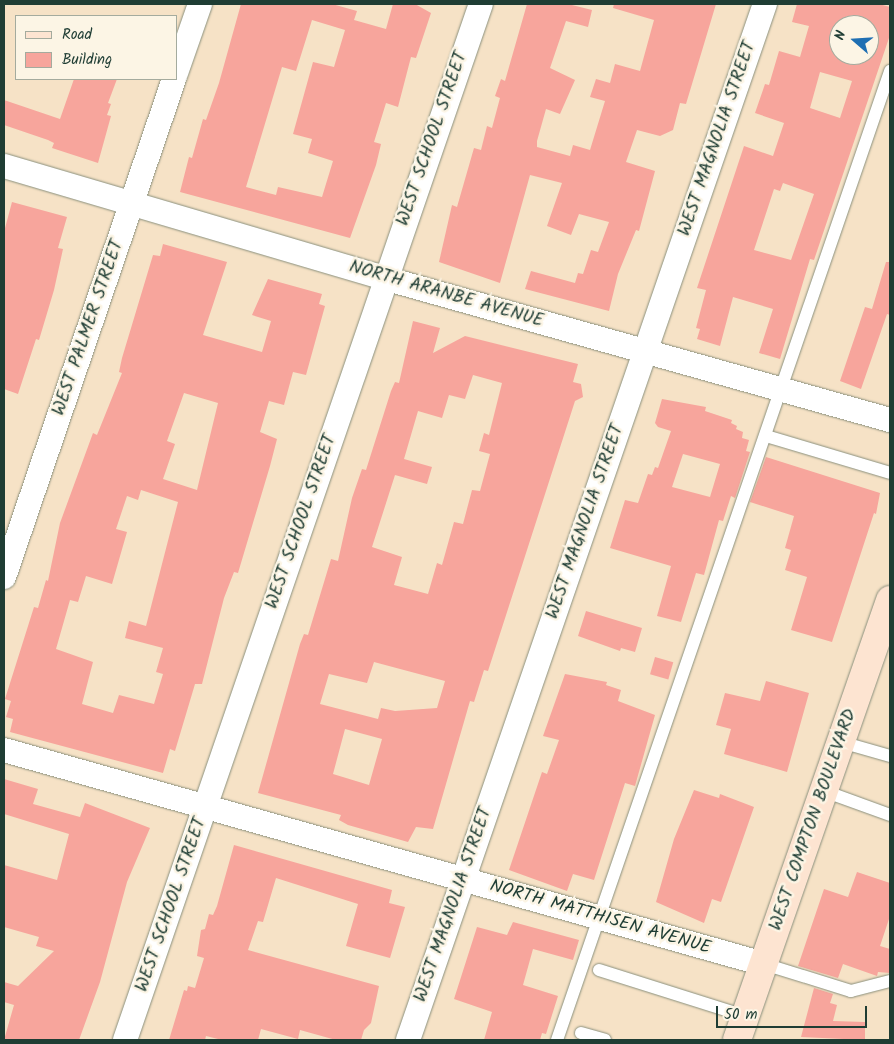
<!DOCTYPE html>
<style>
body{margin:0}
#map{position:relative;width:894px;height:1044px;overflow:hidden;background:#f6e2c6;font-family:Kalam,sans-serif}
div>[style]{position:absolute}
.building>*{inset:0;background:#f7a59c;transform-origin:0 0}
.roads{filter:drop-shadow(0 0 1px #8a907d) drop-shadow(0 0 1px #8a907d)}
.service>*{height:12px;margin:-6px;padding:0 6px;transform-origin:6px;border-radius:6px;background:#fff}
.minor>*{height:24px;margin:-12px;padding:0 12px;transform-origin:12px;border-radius:12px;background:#fff}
.secondary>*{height:28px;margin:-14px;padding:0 14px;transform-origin:14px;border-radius:14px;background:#fde4d1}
span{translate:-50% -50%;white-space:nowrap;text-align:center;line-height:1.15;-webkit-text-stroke:5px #fcf5e5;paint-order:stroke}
.street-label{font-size:18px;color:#1f3d34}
.frame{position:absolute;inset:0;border:5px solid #1f3d34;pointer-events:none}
.legend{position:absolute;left:15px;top:15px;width:162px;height:65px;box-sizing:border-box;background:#fcf5e5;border:1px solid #a4ab9e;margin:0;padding:6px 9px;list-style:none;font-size:15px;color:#1f3d34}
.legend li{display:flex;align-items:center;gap:10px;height:25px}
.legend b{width:25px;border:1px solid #a4ab9e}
.north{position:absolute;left:829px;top:15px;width:50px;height:50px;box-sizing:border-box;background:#fcf5e5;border:1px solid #a4ab9e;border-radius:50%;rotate:289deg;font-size:14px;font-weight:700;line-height:20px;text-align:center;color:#1f3d34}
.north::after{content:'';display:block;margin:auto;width:18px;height:22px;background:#1f6fb2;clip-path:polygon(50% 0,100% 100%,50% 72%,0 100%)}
.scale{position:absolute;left:716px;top:1006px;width:151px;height:22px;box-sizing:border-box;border:2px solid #1f3d34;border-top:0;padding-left:6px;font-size:15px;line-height:18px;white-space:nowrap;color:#1f3d34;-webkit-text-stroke:4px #fcf5e5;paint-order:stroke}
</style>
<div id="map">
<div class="building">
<i style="clip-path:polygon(evenodd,241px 4px,332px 4px,357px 11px,354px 20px,386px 29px,393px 4px,415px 4px,431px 13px,416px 58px,411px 57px,398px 107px,386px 103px,374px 142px,381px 144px,376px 165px,350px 238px,180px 192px,189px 157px,192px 158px,203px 119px,206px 120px,219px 83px,241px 4px,312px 20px,345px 30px,334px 67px,313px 62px,293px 134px,312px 139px,308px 153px,333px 161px,322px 197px,278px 187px,276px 195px,246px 187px,282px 67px,296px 71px,312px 20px)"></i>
<i style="clip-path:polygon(527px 4px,568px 4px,592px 10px,588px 27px,566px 21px,550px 68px,575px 80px,560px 114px,546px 109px,537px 141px,537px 147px,570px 156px,573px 145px,590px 150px,605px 101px,590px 97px,596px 79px,610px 83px,615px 64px,640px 71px,654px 20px,613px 8px,614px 4px,716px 4px,686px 104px,680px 103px,673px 130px,660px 136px,637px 130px,626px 162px,655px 171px,639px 231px,636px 230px,618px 274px,609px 311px,525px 289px,531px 271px,575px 283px,578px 273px,583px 274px,591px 250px,598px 252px,609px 222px,579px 214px,571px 235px,547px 226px,562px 183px,530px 175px,500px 283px,439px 262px,452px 205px,457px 207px,474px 148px,481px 150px,487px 126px,492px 128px,500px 98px,495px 96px,501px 79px,505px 81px)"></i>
<i style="clip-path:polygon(evenodd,797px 4px,879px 4px,890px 7px,890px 35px,814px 260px,810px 259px,780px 359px,759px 353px,773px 309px,733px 297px,720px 346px,697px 339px,700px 329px,696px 328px,706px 290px,697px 288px,744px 146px,773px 156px,784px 123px,755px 113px,765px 84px,769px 85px,779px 51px,800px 57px,809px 26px,792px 22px,797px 4px,839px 25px,869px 25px,869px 55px,839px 55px,839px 25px,797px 4px,820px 72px,852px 81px,840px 118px,810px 108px,820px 72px,797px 4px,783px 183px,814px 194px,791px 260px,754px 250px,774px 189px,780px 191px,783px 183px)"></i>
<i style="clip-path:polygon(74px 79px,117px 79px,108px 103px,111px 104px,107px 115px,111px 116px,98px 163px,52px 148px,54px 143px,48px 140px,4px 125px,4px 100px,60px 119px)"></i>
<i style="clip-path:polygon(12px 202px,67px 217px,58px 248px,63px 249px,54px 290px,39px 340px,36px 339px,18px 394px,4px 389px,4px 232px)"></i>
<i style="clip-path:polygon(evenodd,163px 244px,227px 262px,203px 335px,262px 352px,271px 321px,252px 315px,268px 279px,322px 294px,319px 304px,325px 306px,306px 375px,293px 372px,284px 405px,269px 401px,260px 432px,277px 439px,270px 466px,238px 573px,234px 572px,224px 598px,202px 684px,195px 684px,175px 751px,170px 749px,163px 773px,10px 732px,13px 719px,6px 717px,11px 701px,5px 699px,34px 607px,38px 608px,46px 580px,48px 581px,60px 523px,93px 433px,97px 435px,122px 373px,119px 372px,122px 358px,153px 255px,160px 256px,163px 244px,184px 393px,218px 403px,197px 490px,163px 479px,175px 444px,167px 441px,184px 393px,163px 244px,141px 490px,178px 502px,146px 626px,129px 621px,125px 638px,163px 648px,156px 672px,163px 674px,154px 704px,119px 695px,113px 713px,82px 704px,93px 662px,56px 649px,70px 600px,78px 602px,86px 576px,112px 584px,127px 532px,116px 529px,127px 496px,138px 500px,141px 490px)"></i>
<i style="clip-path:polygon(886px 262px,890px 262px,890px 315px,887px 314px,861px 389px,840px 381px,865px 307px,872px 309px)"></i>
<i style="clip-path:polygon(evenodd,413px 321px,440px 328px,433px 353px,465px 336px,578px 364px,573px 382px,581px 384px,583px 397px,575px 401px,488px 671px,484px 670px,474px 702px,470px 701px,433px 829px,416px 827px,408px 842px,348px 825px,339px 820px,341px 815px,258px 793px,300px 644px,304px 634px,308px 635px,331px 559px,338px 561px,352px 498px,362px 469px,366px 470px,391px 391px,395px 382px,399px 383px,413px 321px,473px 375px,502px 383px,489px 435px,484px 433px,479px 451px,490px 454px,480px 491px,472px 490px,463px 524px,454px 522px,442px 565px,437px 563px,428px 594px,394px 585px,402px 557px,372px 547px,395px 475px,427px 484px,432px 467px,404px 459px,418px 411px,442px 418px,449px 395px,465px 399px,473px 375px,413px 321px,374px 662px,445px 681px,437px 708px,395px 711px,381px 708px,378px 719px,320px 704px,329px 674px,367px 683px,374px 662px,413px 321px,345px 729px,382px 739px,369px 785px,333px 774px,345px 729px)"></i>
<i style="clip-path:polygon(evenodd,662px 399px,706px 407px,705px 411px,732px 420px,731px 423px,737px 426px,736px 429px,743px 432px,742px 438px,749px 440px,746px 451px,750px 452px,735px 498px,731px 496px,723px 521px,719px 520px,704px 575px,696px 573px,681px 622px,657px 616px,671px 566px,610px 548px,625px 500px,638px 503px,648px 474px,652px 475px,655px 467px,658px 468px,671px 431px,658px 427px,655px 423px,662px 399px,683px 454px,720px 464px,710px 497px,672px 487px,683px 454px)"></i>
<i style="clip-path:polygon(766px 457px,880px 493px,876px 514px,874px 513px,832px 642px,791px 630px,807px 577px,785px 570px,791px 550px,785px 548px,794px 516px,750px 502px)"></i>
<i style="clip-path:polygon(586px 611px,642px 628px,635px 652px,621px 648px,620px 651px,578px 636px)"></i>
<i style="left:655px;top:657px;width:19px;height:18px;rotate:16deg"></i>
<i style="clip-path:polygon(565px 674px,607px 682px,606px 685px,621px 690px,618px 701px,655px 715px,635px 786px,625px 783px,594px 880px,573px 874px,567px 891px,509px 870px,542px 772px,547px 774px,559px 740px,543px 736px)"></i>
<i style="clip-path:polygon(766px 681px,809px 693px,787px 772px,724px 754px,731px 729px,716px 725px,725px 693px,760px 701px)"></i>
<i style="clip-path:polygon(4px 779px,38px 789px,33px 804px,80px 817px,85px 803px,150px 828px,127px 882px,100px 982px,79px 1040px,4px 1040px,14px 1005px,4px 1002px,4px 982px,18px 986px,54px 951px,36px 946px,39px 937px,4px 927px,4px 865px,57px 880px,69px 834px,4px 814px)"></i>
<i style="clip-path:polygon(694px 790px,719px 798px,720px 794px,754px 807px,721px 902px,712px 899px,704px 923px,656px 902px,674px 839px)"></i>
<i style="clip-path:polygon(234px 845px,392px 890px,389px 903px,405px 907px,390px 958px,346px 946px,358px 904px,276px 878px,263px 922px,258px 921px,248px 950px,379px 986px,371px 1023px,364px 1030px,361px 1040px,336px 1040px,300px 1030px,298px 1039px,261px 1029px,258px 1040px,222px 1040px,206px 1036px,205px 1040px,169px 1040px,184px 990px,187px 991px,188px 986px,195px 988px,204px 958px,197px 956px,201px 930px,205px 929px,209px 914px,213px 915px,217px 906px)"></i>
<i style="clip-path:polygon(857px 872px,890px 883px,890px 916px,880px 946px,890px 949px,890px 973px,878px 972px,877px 976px,843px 964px,838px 978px,798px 966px,824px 889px,848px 897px)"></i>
<i style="clip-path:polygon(513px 922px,579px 940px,573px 960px,533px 949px,523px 985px,558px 996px,546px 1034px,542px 1033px,540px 1040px,484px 1040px,492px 1012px,454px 999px,477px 927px,507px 935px)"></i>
<i style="clip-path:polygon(814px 988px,833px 994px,830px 1003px,837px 1005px,833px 1021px,865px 1022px,865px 1040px,801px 1037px)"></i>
</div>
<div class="roads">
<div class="service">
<i style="left:766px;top:436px;width:129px;rotate:16.6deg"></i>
<i style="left:841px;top:742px;width:51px;rotate:15.9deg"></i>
<i style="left:824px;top:791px;width:70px;rotate:20deg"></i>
<i style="left:764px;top:964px;width:91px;rotate:17.2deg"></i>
<i style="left:851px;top:991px;width:40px;rotate:-14.4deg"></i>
<i style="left:599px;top:970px;width:153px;rotate:17.5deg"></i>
<i style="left:581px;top:1033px;width:25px;rotate:16deg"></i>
<i style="left:557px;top:1040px;width:1025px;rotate:-71.03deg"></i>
</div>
<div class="minor">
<i style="left:176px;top:73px;width:73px;rotate:-70.8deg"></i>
<i style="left:4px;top:166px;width:396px;rotate:16.4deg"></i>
<i style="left:384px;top:278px;width:526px;rotate:15.68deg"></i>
<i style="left:4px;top:577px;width:526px;rotate:-71.15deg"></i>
<i style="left:4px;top:750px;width:790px;rotate:15.73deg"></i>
<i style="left:125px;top:1040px;width:1095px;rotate:-71.04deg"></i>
<i style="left:408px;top:1040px;width:1096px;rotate:-70.99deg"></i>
</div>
<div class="secondary">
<i style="left:737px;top:1040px;width:466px;rotate:-70.8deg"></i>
</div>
</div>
<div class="street-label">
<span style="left:433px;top:139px;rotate:-71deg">WEST SCHOOL STREET</span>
<span style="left:718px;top:139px;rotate:-71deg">WEST MAGNOLIA STREET</span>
<span style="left:446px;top:295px;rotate:16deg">NORTH ARANBE AVENUE</span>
<span style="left:89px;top:328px;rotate:-71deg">WEST PALMER STREET</span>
<span style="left:302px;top:522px;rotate:-71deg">WEST SCHOOL STREET</span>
<span style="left:586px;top:522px;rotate:-71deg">WEST MAGNOLIA STREET</span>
<span style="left:814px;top:820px;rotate:-71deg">WEST COMPTON BOULEVARD</span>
<span style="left:172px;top:905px;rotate:-71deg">WEST SCHOOL STREET</span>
<span style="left:454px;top:905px;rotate:-71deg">WEST MAGNOLIA STREET</span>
<span style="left:600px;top:918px;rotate:16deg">NORTH MATTHISEN AVENUE</span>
</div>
<div class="frame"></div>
<ul class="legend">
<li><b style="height:6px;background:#fde4d1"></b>Road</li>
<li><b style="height:14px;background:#f7a59c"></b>Building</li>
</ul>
<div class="north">N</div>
<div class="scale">50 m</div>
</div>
